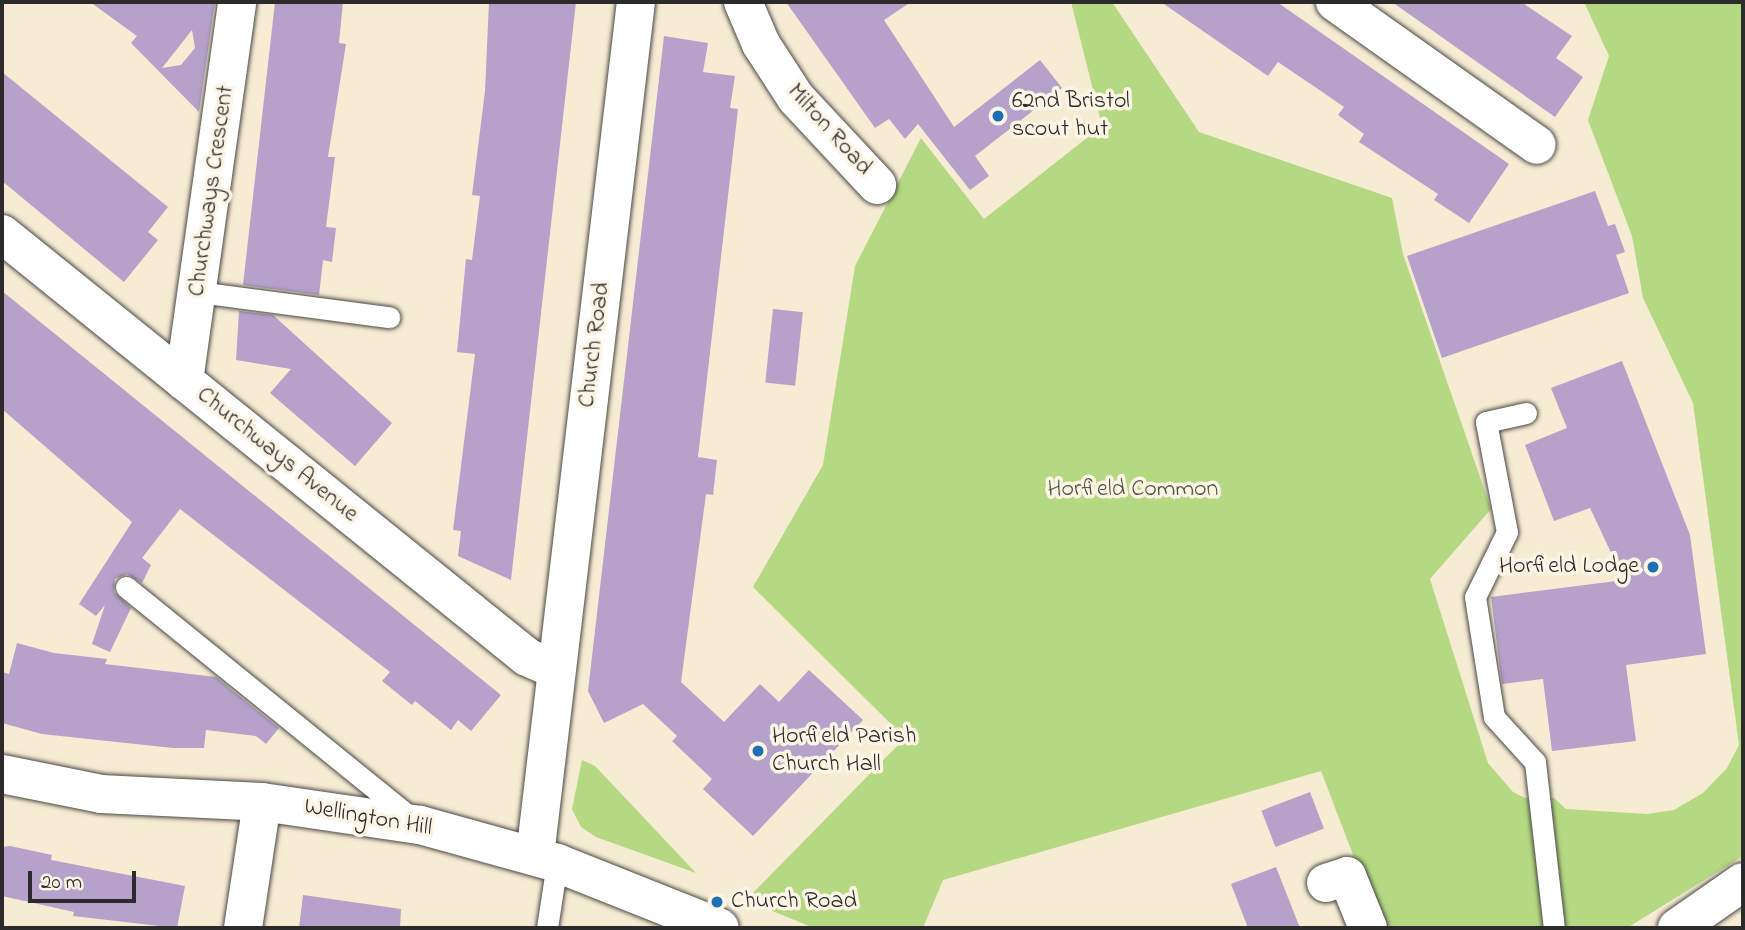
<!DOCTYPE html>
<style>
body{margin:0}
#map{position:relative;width:1745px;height:930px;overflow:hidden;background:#f6ebd3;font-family:"Indie Flower",sans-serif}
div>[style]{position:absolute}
.green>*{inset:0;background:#b4d982}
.building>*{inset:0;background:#b5a1ca;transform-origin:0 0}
.roads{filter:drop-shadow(0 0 2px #494844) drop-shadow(0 0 2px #494844)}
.lane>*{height:21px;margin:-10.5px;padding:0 10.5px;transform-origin:10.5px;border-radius:10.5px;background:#fff}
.street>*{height:38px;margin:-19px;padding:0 19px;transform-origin:19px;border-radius:19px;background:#fff}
.secondary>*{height:38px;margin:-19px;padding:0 19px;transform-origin:19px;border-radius:19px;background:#fff}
.dots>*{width:19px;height:19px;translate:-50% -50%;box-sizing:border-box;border:4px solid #fcf5e5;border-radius:50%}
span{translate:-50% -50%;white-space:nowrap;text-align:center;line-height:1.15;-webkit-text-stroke:7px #fcf5e5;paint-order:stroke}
.poi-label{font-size:24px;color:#2b2b2b}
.left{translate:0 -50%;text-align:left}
.right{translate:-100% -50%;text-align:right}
.street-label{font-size:24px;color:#2b2b2b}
.park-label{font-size:24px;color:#4d5641}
.frame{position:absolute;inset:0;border:4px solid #2b2b2b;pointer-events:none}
.scale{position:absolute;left:28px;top:871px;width:108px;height:32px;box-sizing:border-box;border:4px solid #2b2b2b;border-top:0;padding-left:9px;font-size:21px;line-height:24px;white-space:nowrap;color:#2b2b2b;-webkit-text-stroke:5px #fcf5e5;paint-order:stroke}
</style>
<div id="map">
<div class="green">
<i style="clip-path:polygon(1071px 2px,1112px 2px,1199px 132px,1392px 198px,1403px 254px,1491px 509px,1430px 579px,1488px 763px,1513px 792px,1525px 798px,1554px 798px,1566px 809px,1647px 814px,1674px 810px,1703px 793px,1727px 768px,1739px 745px,1693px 403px,1643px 298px,1632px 236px,1588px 120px,1609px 56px,1584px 2px,1743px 2px,1743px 856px,1627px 928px,1381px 928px,1321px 771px,943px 880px,923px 928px,814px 928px,758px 905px,752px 894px,905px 738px,753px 587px,823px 465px,855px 266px,921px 138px,984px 219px,1102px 126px)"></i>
<i style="clip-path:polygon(582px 760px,595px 766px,696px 873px,596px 837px,581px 827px,572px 809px)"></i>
</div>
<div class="building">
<i style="clip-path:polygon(evenodd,90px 2px,215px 2px,199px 112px,131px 43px,137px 36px,90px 2px,192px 30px,195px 48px,181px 65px,162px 68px,192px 30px)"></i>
<i style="clip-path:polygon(275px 2px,343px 2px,339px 43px,346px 44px,328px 157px,335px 157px,326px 227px,336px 228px,332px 262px,323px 260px,319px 295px,243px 285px)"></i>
<i style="clip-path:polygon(489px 2px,576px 2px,511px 580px,458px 556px,461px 531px,453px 530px,475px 354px,457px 352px,466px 259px,472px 260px,480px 196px,472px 195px,485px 91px)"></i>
<i style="clip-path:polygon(786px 2px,911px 2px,884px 20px,954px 127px,1040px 60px,1062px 88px,975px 156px,989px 176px,970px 190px,918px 124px,905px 139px,889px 119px,875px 128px)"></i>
<i style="clip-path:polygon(1161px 2px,1277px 2px,1509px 164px,1469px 223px,1434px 200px,1438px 194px,1359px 142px,1364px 134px,1338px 115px,1344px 107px,1318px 89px,1278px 62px,1268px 76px)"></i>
<i style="clip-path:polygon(1392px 2px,1521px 2px,1572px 36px,1556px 58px,1583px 77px,1555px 117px)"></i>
<i style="clip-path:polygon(664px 36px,708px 43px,703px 72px,735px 76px,730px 108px,738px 109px,698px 457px,717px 460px,713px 495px,706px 494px,681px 682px,724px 722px,760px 684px,779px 702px,809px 670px,863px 720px,753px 836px,703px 789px,712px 779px,672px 741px,677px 736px,643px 704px,604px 723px,588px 691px)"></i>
<i style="clip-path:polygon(2px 72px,168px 207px,148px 232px,158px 240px,124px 282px,2px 181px)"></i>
<i style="clip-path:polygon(1595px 191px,1608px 226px,1615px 224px,1625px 252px,1616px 255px,1629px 293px,1442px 358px,1407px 256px)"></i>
<i style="clip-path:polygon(2px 291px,501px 695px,471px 731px,458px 720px,451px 730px,415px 701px,412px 705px,382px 681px,390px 672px,180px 509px,142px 558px,151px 565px,142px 583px,127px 574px,115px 579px,114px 592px,131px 608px,110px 652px,92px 644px,105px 605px,96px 616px,79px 604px,132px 522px,2px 409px)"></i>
<i style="left:773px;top:309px;width:30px;height:74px;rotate:6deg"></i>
<i style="clip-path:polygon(239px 311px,273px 315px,392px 423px,355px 466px,270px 393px,291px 369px,236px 360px)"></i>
<i style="clip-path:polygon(1622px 361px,1690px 535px,1706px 654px,1626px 665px,1636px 741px,1552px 751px,1543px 679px,1502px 684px,1491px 597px,1624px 580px,1590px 508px,1554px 521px,1525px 445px,1567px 428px,1551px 388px)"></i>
<i style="clip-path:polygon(17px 643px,54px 653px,107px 659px,105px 664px,216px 677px,279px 728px,266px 744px,256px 736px,206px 730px,204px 748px,173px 748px,42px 734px,2px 723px,2px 672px,9px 674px)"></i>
<i style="left:1310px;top:792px;width:39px;height:52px;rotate:69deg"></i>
<i style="clip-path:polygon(10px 846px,52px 855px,51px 860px,185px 886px,177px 928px,73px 916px,74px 912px,2px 896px,2px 847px)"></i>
<i style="clip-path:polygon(1276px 867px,1300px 928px,1248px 928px,1231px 884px)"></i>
<i style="clip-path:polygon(303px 895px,401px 909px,400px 928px,299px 928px)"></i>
</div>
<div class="roads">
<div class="lane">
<i style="left:198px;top:292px;width:193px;rotate:7.5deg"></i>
<i style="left:1526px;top:413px;width:41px;rotate:167.3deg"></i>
<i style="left:1486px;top:422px;width:112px;rotate:79.2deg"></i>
<i style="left:1507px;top:532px;width:72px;rotate:116.2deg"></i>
<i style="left:1475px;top:597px;width:121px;rotate:81deg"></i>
<i style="left:1494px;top:717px;width:61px;rotate:47.7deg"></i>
<i style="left:1535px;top:762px;width:167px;rotate:83.5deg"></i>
<i style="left:126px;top:587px;width:369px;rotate:39deg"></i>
<i style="left:547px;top:928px;width:66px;rotate:-81.3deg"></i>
</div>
<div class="street">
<i style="left:743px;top:2px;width:46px;rotate:66.8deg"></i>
<i style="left:761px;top:44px;width:64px;rotate:57.1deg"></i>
<i style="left:796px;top:98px;width:119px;rotate:47deg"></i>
<i style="left:1335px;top:2px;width:247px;rotate:35.3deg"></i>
<i style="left:2px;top:234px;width:674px;rotate:38.86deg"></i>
<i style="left:527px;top:657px;width:32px;rotate:24deg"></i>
<i style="left:184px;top:381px;width:383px;rotate:-82deg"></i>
<i style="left:535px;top:856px;width:860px;rotate:-83.26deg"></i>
<i style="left:1326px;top:883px;width:22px;rotate:-18deg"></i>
<i style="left:1347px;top:876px;width:56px;rotate:68deg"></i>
<i style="left:243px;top:928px;width:127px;rotate:-81.4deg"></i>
</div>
<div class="secondary">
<i style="left:2px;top:774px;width:101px;rotate:11.4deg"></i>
<i style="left:101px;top:794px;width:161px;rotate:2.8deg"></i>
<i style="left:262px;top:802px;width:160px;rotate:8.3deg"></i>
<i style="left:420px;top:825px;width:142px;rotate:15.5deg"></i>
<i style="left:557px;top:863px;width:175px;rotate:21.7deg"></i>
<i style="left:1677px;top:928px;width:80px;rotate:-34.9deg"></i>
</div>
</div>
<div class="dots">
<i style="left:998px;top:116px;background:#1f6fb2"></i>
<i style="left:1653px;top:567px;background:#1f6fb2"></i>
<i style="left:758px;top:751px;background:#1f6fb2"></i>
<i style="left:717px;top:902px;background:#1f6fb2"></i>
</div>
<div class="poi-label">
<span class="left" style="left:1012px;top:116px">62nd Bristol<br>scout hut</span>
<span class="right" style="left:1639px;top:567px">Horfield Lodge</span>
<span class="left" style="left:772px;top:751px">Horfield Parish<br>Church Hall</span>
<span class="left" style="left:731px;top:902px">Church Road</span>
</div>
<div class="street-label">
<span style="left:829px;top:130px;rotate:48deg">Milton Road</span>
<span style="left:212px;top:191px;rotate:-82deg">Churchways Crescent</span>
<span style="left:595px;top:345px;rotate:-83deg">Church Road</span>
<span style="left:277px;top:455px;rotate:39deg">Churchways Avenue</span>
<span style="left:368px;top:818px;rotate:10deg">Wellington Hill</span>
</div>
<div class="park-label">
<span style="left:1133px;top:490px">Horfield Common</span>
</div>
<div class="frame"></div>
<div class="scale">20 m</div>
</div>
